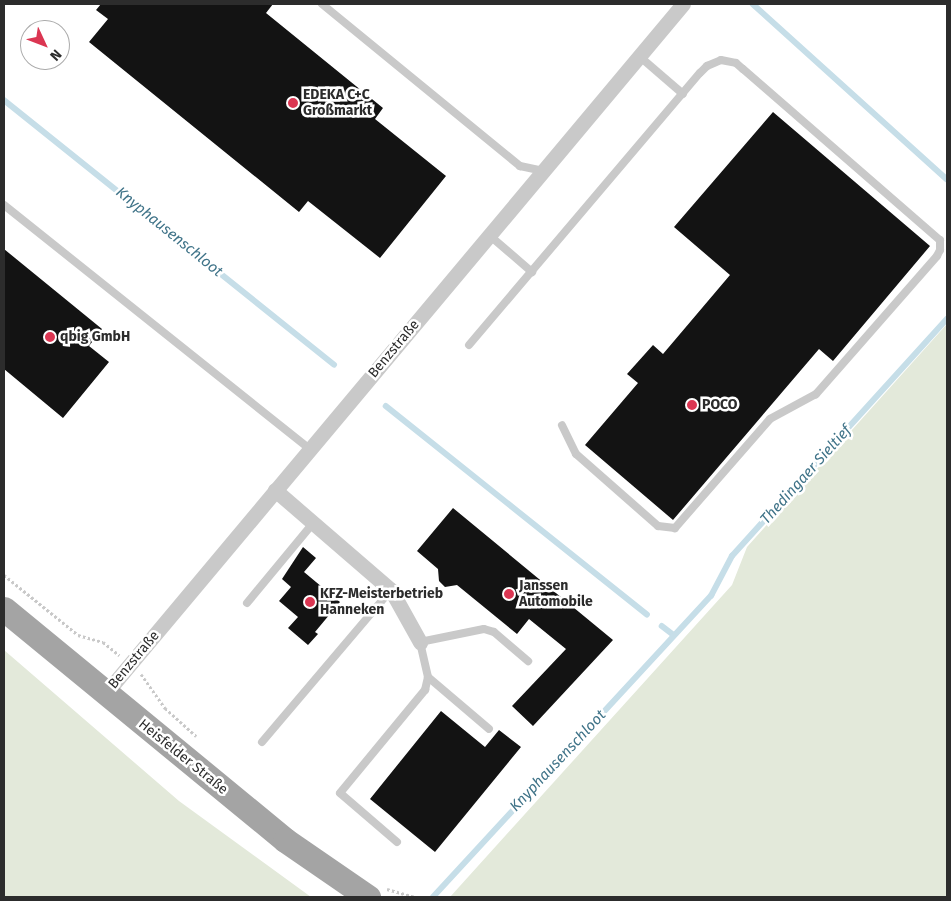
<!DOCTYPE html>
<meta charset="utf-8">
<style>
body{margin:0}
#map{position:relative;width:951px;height:901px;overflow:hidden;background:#fff;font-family:"Fira Sans",sans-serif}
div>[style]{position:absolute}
.green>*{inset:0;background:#e3e9da}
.stream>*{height:5.5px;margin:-2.75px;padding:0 2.75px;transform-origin:2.75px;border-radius:2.75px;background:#c6dee8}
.building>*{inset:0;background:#131313}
.path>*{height:3px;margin-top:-1.5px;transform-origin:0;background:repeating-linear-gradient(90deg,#c9c9c9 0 2.5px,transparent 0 5px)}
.service>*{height:8px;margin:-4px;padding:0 4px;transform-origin:4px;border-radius:4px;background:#c9c9c9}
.minor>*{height:15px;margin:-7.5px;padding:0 7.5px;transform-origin:7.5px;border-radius:7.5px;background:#c9c9c9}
.primary>*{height:25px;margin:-12.5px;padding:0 12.5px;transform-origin:12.5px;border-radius:12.5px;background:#a4a4a4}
.dots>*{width:14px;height:14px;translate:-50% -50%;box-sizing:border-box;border:2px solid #fff;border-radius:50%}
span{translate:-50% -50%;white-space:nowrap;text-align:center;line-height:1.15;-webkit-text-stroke:5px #fff;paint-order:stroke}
.poi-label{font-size:14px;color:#2c2c2c;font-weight:700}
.left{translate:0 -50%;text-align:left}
.street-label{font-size:14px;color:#2c2c2c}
.water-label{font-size:15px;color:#3f7388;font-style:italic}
.frame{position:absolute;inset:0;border:5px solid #2c2c2c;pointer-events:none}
.north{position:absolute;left:20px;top:20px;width:50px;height:50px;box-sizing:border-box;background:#fff;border:1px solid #ababab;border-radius:50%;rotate:133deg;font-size:14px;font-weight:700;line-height:20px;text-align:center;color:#2c2c2c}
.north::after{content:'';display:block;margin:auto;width:18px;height:22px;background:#db3652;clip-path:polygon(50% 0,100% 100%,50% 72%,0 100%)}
</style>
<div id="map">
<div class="green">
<i style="clip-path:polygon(947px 324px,947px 897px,450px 897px,732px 585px,747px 547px)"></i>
<i style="clip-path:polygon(4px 650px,179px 801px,311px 897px,4px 897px)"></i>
</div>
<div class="stream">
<i style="left:753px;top:4px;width:261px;rotate:42.1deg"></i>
<i style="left:4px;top:100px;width:423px;rotate:38.7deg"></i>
<i style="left:386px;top:406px;width:334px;rotate:38.6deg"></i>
<i style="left:662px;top:626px;width:15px;rotate:37deg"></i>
<i style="left:433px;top:897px;width:410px;rotate:-47.3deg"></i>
<i style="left:711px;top:596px;width:45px;rotate:-62.3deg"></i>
<i style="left:732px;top:556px;width:320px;rotate:-47.8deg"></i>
</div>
<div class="building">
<i style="clip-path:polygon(101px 4px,273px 4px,266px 13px,383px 108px,375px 119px,446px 176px,380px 258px,308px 201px,299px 212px,89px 42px,108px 19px,96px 10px)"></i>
<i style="clip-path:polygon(773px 112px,930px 246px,833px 361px,819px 349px,673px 520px,585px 445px,638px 383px,627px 374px,653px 345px,663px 354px,730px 275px,674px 227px)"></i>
<i style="clip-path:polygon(4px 249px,102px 329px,89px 346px,109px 362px,63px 418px,4px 369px)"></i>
<i style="clip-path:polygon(453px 508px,613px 640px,533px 726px,512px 706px,566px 649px,529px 619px,517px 634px,457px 585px,445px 587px,439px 581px,438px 569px,417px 551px)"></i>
<i style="clip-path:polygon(303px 547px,316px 558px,304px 572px,340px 602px,315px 632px,318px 634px,308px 645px,288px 628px,298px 617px,279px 601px,291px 587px,282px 579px)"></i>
<i style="clip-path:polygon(441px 711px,485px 747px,499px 730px,521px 747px,435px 852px,370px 799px)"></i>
</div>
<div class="path">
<i style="left:4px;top:575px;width:95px;rotate:39deg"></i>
<i style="left:78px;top:635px;width:26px;rotate:16deg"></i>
<i style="left:103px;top:642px;width:21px;rotate:39deg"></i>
<i style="left:141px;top:674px;width:42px;rotate:54.8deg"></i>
<i style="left:165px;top:708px;width:42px;rotate:42.1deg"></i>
<i style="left:387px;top:889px;width:29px;rotate:16deg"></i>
</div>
<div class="service">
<i style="left:322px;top:4px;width:256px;rotate:39.3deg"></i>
<i style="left:520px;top:166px;width:24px;rotate:12deg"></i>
<i style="left:639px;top:56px;width:58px;rotate:40.8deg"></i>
<i style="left:4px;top:205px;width:391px;rotate:38.6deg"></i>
<i style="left:489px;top:235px;width:57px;rotate:40.7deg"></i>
<i style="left:469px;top:345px;width:357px;rotate:-49.7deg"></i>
<i style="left:700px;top:73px;width:10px;rotate:-45deg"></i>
<i style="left:707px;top:66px;width:15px;rotate:-23deg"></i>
<i style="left:721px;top:60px;width:15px;rotate:11deg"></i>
<i style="left:736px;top:63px;width:9px;rotate:41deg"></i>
<i style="left:743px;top:69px;width:261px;rotate:41deg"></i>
<i style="left:940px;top:240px;width:10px;rotate:90deg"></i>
<i style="left:940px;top:250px;width:7px;rotate:117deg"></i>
<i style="left:937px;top:256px;width:184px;rotate:131.2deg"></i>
<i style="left:816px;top:394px;width:52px;rotate:151.5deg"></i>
<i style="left:770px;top:419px;width:145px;rotate:131.1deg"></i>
<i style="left:675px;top:528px;width:17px;rotate:-173deg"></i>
<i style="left:658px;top:526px;width:109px;rotate:-138.7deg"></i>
<i style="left:576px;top:454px;width:32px;rotate:-116deg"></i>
<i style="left:247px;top:603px;width:105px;rotate:-50.4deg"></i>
<i style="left:428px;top:677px;width:80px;rotate:40.4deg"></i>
<i style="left:262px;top:742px;width:199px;rotate:-49.7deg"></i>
<i style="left:397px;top:842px;width:75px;rotate:-139.3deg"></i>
<i style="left:340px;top:793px;width:134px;rotate:-50.5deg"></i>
<i style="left:425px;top:690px;width:13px;rotate:-77deg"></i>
<i style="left:428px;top:677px;width:36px;rotate:-103deg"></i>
<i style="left:420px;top:642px;width:65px;rotate:-11.5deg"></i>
<i style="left:484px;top:629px;width:10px;rotate:17deg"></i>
<i style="left:494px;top:632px;width:45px;rotate:40.5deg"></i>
</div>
<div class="minor">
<i style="left:275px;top:490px;width:153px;rotate:40.8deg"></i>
<i style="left:391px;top:590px;width:60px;rotate:60.9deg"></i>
<i style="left:105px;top:694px;width:900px;rotate:-50.05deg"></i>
</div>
<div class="primary">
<i style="left:4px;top:609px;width:364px;rotate:39.4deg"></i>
<i style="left:285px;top:840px;width:101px;rotate:34.5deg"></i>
</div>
<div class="dots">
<i style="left:293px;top:103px;background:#db3652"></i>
<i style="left:50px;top:337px;background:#db3652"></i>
<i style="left:692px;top:405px;background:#db3652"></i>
<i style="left:509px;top:594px;background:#db3652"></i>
<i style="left:310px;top:602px;background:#db3652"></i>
</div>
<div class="poi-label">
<span class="left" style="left:303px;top:103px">EDEKA C+C<br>Großmarkt</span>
<span class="left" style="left:60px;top:337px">qbig GmbH</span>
<span class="left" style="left:702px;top:405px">POCO</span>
<span class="left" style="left:519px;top:594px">Janssen<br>Automobile</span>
<span class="left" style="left:320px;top:602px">KFZ-Meisterbetrieb<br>Hanneken</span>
</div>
<div class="street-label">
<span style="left:394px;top:349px;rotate:-50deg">Benzstraße</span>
<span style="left:134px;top:660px;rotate:-50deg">Benzstraße</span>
<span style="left:183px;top:757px;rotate:39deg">Heisfelder Straße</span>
</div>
<div class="water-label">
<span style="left:169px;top:232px;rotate:39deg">Knyphausenschloot</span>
<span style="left:806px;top:475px;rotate:-48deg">Thedingaer Sieltief</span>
<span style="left:558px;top:761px;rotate:-47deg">Knyphausenschloot</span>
</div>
<div class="frame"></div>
<div class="north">N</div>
</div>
